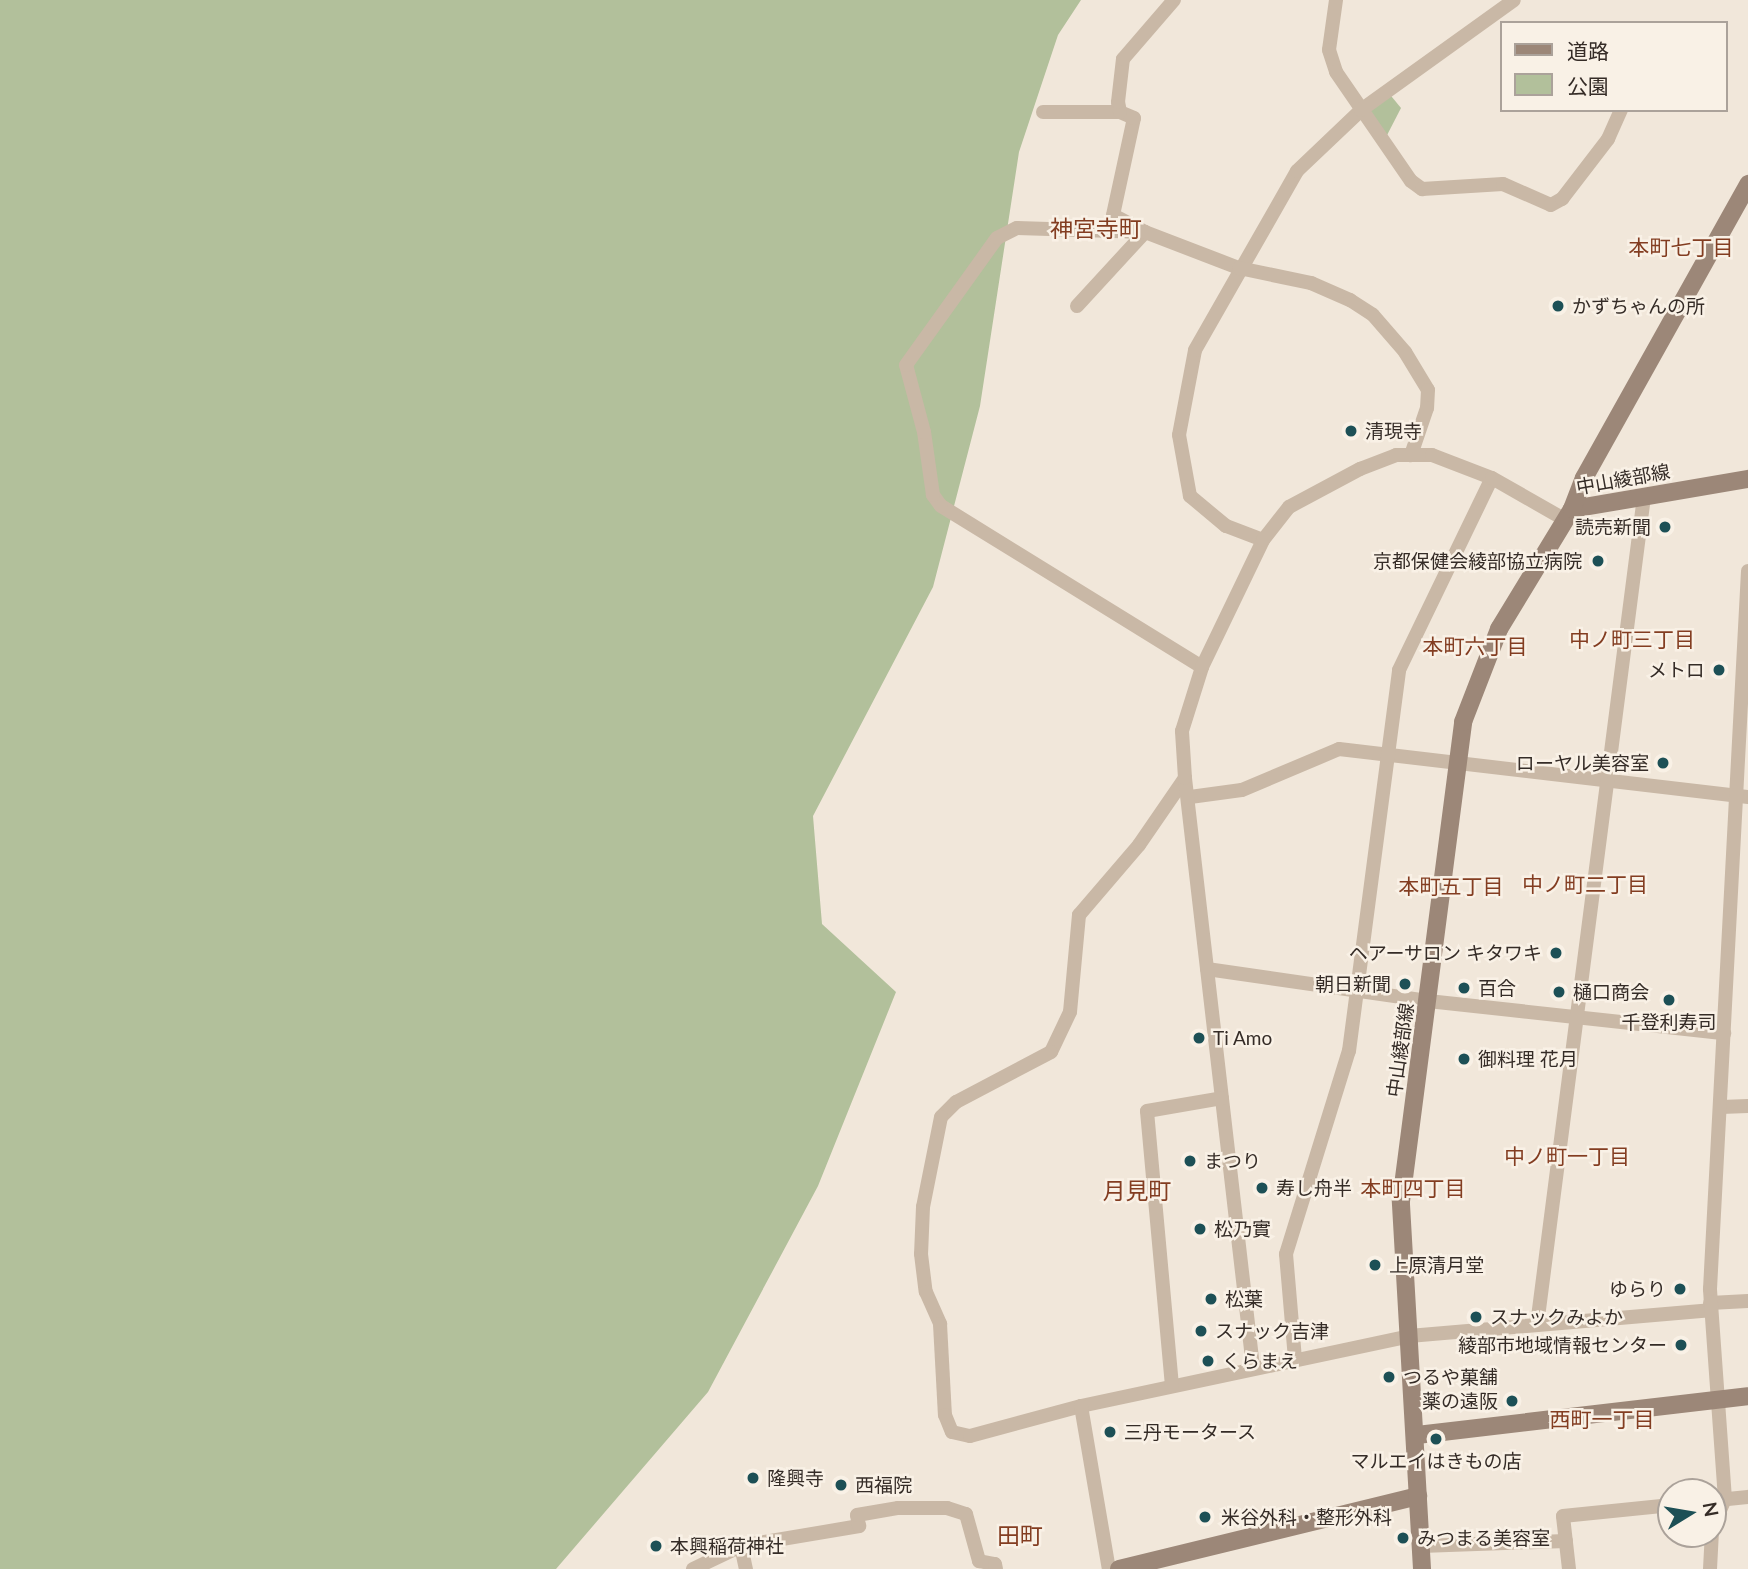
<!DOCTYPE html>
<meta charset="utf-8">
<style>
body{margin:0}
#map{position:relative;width:1748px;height:1569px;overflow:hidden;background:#f1e7da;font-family:Lato,"Noto Sans JP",sans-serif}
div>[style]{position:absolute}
.green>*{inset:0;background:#b2c09b}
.street>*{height:14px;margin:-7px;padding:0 7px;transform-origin:7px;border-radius:7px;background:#c9b8a6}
.secondary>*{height:18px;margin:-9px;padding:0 9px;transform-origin:9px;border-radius:9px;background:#9c8778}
.dots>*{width:19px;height:19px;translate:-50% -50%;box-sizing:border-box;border:4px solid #f9f1e6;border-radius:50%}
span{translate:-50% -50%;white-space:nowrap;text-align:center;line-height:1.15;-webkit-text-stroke:5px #f9f1e6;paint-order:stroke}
.poi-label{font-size:19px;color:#352c27}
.left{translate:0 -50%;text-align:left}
.right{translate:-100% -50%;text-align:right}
.street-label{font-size:19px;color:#352c27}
.neighbourhood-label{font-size:21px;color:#833d21}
.quarter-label{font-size:23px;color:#833d21}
.legend{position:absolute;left:1500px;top:21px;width:228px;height:91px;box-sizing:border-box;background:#f9f1e6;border:2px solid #aba29a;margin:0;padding:9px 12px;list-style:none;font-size:21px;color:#352c27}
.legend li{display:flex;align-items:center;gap:14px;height:35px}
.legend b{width:35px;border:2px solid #aba29a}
.north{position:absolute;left:1657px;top:1478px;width:70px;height:70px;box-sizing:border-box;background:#f9f1e6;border:2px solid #aba29a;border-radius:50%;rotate:79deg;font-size:19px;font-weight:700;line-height:28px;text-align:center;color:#352c27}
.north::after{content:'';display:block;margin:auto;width:24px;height:32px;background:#1d5056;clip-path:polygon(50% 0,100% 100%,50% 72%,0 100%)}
</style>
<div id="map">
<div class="green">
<i style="clip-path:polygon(0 0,1081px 0,1058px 35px,1019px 152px,980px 406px,933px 587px,813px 816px,822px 924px,896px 992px,818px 1186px,708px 1392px,556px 1569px,0 1569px)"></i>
<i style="clip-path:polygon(1387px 91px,1401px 108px,1384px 141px,1361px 110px)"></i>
</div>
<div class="street">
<i style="left:1336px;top:0;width:50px;rotate:98deg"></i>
<i style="left:1329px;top:50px;width:23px;rotate:72deg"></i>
<i style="left:1336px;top:72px;width:132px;rotate:55.5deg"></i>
<i style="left:1411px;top:181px;width:14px;rotate:36deg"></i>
<i style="left:1422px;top:189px;width:81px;rotate:-3.5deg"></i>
<i style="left:1503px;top:184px;width:52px;rotate:23.6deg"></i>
<i style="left:1551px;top:205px;width:13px;rotate:-29deg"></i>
<i style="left:1562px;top:199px;width:76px;rotate:-52.5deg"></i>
<i style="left:1608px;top:139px;width:32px;rotate:-66deg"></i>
<i style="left:1043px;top:112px;width:77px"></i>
<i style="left:1077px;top:306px;width:100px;rotate:-47.4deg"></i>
<i style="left:1145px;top:232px;width:36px;rotate:-152deg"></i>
<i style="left:1113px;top:215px;width:99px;rotate:-77.8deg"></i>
<i style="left:1134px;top:118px;width:15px;rotate:-157deg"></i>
<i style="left:1120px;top:112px;width:10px;rotate:-101deg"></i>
<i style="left:1118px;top:102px;width:43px;rotate:-83.4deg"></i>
<i style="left:1123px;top:59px;width:78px;rotate:-49.2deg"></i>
<i style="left:1263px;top:540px;width:40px;rotate:-159deg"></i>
<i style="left:1226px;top:526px;width:47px;rotate:-140.2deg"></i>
<i style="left:1190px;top:496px;width:62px;rotate:-100.2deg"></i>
<i style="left:1179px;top:435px;width:86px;rotate:-79.3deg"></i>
<i style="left:1195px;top:350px;width:206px;rotate:-60.3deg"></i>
<i style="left:1297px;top:171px;width:88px;rotate:-43.6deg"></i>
<i style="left:1361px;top:110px;width:188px;rotate:-35.7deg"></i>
<i style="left:1202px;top:667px;width:307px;rotate:-148.3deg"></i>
<i style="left:941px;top:506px;width:14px;rotate:-126deg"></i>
<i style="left:933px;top:495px;width:64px;rotate:-98.1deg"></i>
<i style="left:924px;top:432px;width:69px;rotate:-105deg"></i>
<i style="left:906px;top:365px;width:156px;rotate:-54.4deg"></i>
<i style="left:997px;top:238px;width:22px;rotate:-27deg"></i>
<i style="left:1017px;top:228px;width:128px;rotate:1.8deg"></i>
<i style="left:1145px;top:232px;width:101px;rotate:21deg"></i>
<i style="left:1239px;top:268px;width:74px;rotate:11.8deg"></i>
<i style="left:1311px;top:283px;width:43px;rotate:23.6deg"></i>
<i style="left:1350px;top:300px;width:27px;rotate:33deg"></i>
<i style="left:1373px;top:315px;width:49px;rotate:49.1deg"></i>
<i style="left:1405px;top:352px;width:44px;rotate:58.8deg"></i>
<i style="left:1428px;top:390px;width:18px;rotate:93deg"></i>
<i style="left:1427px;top:408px;width:50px;rotate:108.8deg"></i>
<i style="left:1185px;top:778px;width:81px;rotate:124.5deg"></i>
<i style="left:1139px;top:845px;width:92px;rotate:130.6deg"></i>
<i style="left:1079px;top:915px;width:97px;rotate:95.3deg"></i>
<i style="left:1070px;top:1012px;width:44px;rotate:115.4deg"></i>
<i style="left:1051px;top:1052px;width:107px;rotate:152.2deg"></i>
<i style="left:956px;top:1102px;width:21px;rotate:135deg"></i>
<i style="left:941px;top:1117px;width:92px;rotate:101.3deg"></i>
<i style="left:923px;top:1207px;width:47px;rotate:92.4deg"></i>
<i style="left:921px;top:1254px;width:38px;rotate:83deg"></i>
<i style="left:926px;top:1292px;width:35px;rotate:66deg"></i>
<i style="left:940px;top:1324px;width:91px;rotate:86.9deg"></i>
<i style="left:945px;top:1415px;width:18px;rotate:68deg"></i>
<i style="left:952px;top:1432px;width:18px;rotate:13deg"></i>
<i style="left:970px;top:1436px;width:115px;rotate:-15.1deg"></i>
<i style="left:1081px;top:1406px;width:335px;rotate:-12deg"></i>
<i style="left:1409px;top:1336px;width:302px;rotate:-4.9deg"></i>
<i style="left:1190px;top:797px;width:52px;rotate:-7.7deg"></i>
<i style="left:1242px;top:790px;width:105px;rotate:-22.9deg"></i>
<i style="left:1339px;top:749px;width:412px;rotate:6.7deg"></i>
<i style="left:1207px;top:969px;width:223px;rotate:8.2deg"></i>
<i style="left:1428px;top:1001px;width:298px;rotate:6.2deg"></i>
<i style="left:1721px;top:1107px;width:27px;rotate:-2deg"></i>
<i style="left:1710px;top:1303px;width:38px;rotate:-3deg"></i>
<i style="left:1537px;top:1325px;width:835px;rotate:-82.64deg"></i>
<i style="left:1295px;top:1359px;width:105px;rotate:-94.9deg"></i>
<i style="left:1286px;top:1254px;width:213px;rotate:-72.8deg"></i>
<i style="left:1349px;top:1051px;width:384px;rotate:-82.5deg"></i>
<i style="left:1399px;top:670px;width:213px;rotate:-64.2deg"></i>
<i style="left:1253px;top:1367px;width:593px;rotate:-96.59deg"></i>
<i style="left:1185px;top:778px;width:47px;rotate:-93.7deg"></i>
<i style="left:1182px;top:731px;width:67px;rotate:-72.6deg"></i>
<i style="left:1202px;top:667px;width:141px;rotate:-64.3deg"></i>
<i style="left:1263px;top:540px;width:42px;rotate:-51.8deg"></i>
<i style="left:1289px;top:507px;width:81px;rotate:-28.2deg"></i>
<i style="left:1360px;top:469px;width:39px;rotate:-21deg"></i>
<i style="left:1396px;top:455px;width:36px"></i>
<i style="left:1432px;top:455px;width:64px;rotate:21deg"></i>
<i style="left:1492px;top:478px;width:83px;rotate:29.7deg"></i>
<i style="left:1172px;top:1386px;width:276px;rotate:-95.2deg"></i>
<i style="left:1147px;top:1111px;width:76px;rotate:-9.8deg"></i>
<i style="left:1081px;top:1406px;width:165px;rotate:80.3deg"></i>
<i style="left:1718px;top:1500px;width:30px;rotate:-6deg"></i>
<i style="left:1713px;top:1527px;width:30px;rotate:-67deg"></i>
<i style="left:1725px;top:1499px;width:211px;rotate:-94.1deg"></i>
<i style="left:1710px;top:1289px;width:719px;rotate:-86.97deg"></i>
<i style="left:741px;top:1546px;width:24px;rotate:78deg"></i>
<i style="left:1421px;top:1546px;width:145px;rotate:-2deg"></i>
<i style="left:693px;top:1569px;width:53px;rotate:-25.6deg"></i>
<i style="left:741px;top:1546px;width:120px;rotate:-9.6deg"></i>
<i style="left:859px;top:1526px;width:11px;rotate:-100deg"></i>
<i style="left:857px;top:1515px;width:42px;rotate:-9.7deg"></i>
<i style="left:898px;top:1508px;width:49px"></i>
<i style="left:947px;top:1508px;width:20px;rotate:18deg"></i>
<i style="left:966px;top:1514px;width:49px;rotate:74.5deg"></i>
<i style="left:979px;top:1561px;width:16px;rotate:11deg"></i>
<i style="left:995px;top:1564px;width:5px;rotate:79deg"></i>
<i style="left:1569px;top:1569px;width:53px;rotate:-96.5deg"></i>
<i style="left:1563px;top:1516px;width:109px;rotate:-5.8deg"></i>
<i style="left:1710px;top:1569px;width:35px;rotate:-87deg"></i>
</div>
<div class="secondary">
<i style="left:1572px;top:509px;width:179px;rotate:-9.7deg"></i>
<i style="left:1417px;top:1435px;width:333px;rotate:-6.7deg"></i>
<i style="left:1119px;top:1569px;width:308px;rotate:-13.7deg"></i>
<i style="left:1422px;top:1569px;width:369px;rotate:-93.3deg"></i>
<i style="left:1401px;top:1201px;width:483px;rotate:-82.6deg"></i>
<i style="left:1463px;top:722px;width:100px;rotate:-68.8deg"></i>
<i style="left:1499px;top:629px;width:140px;rotate:-58.7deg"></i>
<i style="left:1572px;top:509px;width:33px;rotate:-69deg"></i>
<i style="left:1584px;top:478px;width:337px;rotate:-60.8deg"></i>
</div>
<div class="dots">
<i style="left:1558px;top:306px;background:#1d5056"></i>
<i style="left:1351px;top:431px;background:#1d5056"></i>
<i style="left:1665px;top:527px;background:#1d5056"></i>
<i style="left:1598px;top:561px;background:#1d5056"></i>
<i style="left:1719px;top:670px;background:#1d5056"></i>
<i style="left:1663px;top:763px;background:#1d5056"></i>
<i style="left:1556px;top:953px;background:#1d5056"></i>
<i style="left:1405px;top:984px;background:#1d5056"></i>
<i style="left:1464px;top:988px;background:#1d5056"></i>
<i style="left:1559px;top:992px;background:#1d5056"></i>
<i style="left:1669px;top:1000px;background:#1d5056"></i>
<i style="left:1199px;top:1038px;background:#1d5056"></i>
<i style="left:1464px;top:1059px;background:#1d5056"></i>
<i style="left:1190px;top:1161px;background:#1d5056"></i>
<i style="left:1262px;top:1188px;background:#1d5056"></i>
<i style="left:1200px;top:1229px;background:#1d5056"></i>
<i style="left:1375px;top:1265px;background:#1d5056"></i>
<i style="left:1680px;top:1289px;background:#1d5056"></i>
<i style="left:1211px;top:1299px;background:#1d5056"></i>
<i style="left:1476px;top:1317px;background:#1d5056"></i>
<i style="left:1201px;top:1331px;background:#1d5056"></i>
<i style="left:1681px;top:1345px;background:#1d5056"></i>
<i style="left:1208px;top:1361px;background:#1d5056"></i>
<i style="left:1389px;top:1377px;background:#1d5056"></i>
<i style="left:1512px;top:1401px;background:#1d5056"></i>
<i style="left:1110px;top:1432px;background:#1d5056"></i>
<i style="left:1436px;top:1439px;background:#1d5056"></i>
<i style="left:753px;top:1478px;background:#1d5056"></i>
<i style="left:841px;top:1485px;background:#1d5056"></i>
<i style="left:1205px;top:1517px;background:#1d5056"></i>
<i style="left:1403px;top:1538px;background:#1d5056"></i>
<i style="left:656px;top:1546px;background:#1d5056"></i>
</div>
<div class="poi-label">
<span class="left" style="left:1572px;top:306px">かずちゃんの所</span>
<span class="left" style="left:1365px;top:431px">清現寺</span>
<span class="right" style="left:1651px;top:527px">読売新聞</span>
<span class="right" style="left:1582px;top:561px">京都保健会綾部協立病院</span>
<span class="right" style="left:1705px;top:670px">メトロ</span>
<span class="right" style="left:1649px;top:763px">ローヤル美容室</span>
<span class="right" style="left:1542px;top:953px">ヘアーサロン キタワキ</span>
<span class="right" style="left:1391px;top:984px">朝日新聞</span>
<span class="left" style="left:1478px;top:988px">百合</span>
<span class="left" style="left:1573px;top:992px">樋口商会</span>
<span style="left:1669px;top:1022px">千登利寿司</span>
<span class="left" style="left:1213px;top:1038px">Ti Amo</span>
<span class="left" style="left:1478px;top:1059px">御料理 花月</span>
<span class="left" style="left:1204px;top:1161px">まつり</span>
<span class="left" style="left:1276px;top:1188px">寿し舟半</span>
<span class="left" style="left:1214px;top:1229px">松乃實</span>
<span class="left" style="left:1389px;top:1265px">上原清月堂</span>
<span class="right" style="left:1666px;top:1289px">ゆらり</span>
<span class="left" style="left:1225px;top:1299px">松葉</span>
<span class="left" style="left:1490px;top:1317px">スナックみよか</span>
<span class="left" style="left:1215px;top:1331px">スナック吉津</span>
<span class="right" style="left:1667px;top:1345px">綾部市地域情報センター</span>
<span class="left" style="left:1222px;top:1361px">くらまえ</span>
<span class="left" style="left:1403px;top:1377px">つるや菓舗</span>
<span class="right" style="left:1498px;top:1401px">薬の遠阪</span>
<span class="left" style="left:1124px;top:1432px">三丹モータース</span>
<span style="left:1436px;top:1461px">マルエイはきもの店</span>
<span class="left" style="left:767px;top:1478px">隆興寺</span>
<span class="left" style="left:855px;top:1485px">西福院</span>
<span class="left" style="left:1221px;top:1517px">米谷外科・整形外科</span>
<span class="left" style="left:1417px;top:1538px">みつまる美容室</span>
<span class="left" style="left:670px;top:1546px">本興稲荷神社</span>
</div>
<div class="street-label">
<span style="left:1623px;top:479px;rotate:-10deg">中山綾部線</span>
<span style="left:1400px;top:1050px;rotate:-82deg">中山綾部線</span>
</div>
<div class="neighbourhood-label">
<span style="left:1681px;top:247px">本町七丁目</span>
<span style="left:1632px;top:639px">中ノ町三丁目</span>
<span style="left:1475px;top:646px">本町六丁目</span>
<span style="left:1585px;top:884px">中ノ町二丁目</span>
<span style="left:1451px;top:886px">本町五丁目</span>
<span style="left:1567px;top:1156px">中ノ町一丁目</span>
<span style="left:1413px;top:1188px">本町四丁目</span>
<span style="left:1602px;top:1419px">西町一丁目</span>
</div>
<div class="quarter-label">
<span style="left:1096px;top:228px">神宮寺町</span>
<span style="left:1137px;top:1190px">月見町</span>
<span style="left:1020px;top:1535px">田町</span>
</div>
<ul class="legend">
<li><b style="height:9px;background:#9c8778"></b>道路</li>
<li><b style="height:19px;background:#b2c09b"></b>公園</li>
</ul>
<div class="north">N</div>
</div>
